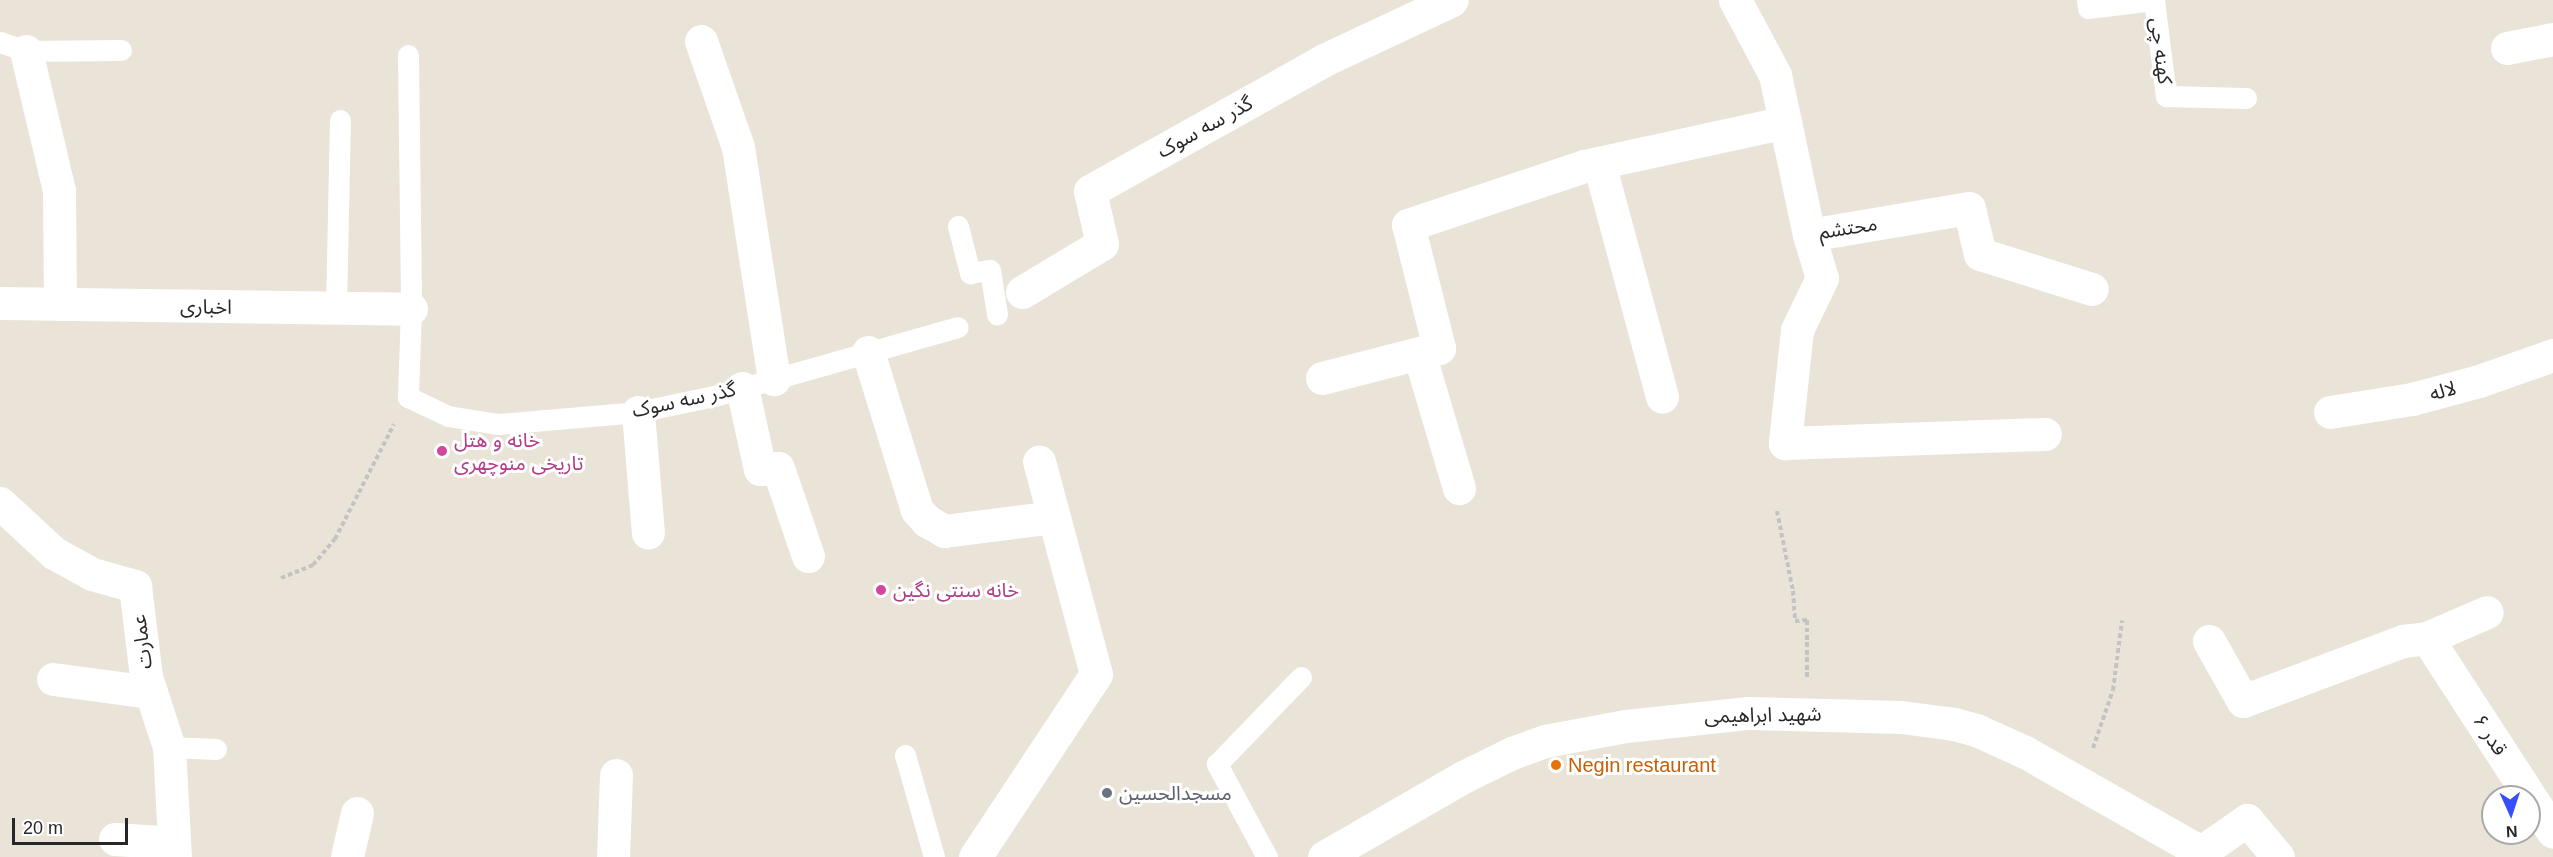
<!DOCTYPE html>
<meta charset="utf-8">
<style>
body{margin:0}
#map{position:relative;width:2553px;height:857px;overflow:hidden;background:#eae3d8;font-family:Helvetica,"Noto Sans Arabic",sans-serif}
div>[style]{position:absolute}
.path>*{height:4px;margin-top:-2px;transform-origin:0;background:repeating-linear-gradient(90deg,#c3c3c3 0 4.5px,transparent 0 7.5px)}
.lane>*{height:21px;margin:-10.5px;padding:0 10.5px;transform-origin:10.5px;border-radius:10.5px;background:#fff}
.street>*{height:33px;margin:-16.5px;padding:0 16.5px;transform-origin:16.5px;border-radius:16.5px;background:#fff}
.dots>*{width:16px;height:16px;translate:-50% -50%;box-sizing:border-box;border:3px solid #fff;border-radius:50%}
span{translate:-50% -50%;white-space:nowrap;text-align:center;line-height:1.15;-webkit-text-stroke:6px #fff;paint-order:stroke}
.street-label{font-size:20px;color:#272727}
.hotel-label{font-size:20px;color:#b23c85}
.left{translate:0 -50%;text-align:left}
.food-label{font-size:20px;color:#c56008}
.worship-label{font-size:20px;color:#5b616d}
.north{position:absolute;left:2481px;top:785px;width:60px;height:60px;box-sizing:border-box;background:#fff;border:2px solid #a9a9a9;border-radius:50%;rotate:177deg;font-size:16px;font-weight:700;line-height:24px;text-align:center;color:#272727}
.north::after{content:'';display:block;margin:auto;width:21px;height:27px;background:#3550fb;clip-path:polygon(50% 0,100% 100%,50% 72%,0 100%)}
.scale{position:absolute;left:12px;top:818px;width:116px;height:27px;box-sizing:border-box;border:3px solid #272727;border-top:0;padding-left:8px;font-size:18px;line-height:21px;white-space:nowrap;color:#272727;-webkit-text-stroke:4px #fff;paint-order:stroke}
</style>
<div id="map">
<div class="path">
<i style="left:1777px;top:511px;width:82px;rotate:78.7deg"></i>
<i style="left:1793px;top:591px;width:30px;rotate:86deg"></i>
<i style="left:1795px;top:621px;width:12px;rotate:-5deg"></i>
<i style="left:1807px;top:620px;width:59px;rotate:90deg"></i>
<i style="left:281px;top:578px;width:35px;rotate:-22deg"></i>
<i style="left:313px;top:565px;width:34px;rotate:-50deg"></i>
<i style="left:335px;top:539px;width:129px;rotate:-62.8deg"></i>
<i style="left:2093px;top:748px;width:61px;rotate:-71deg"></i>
<i style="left:2113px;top:690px;width:70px;rotate:-82.6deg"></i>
</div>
<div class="lane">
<i style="left:2087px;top:0;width:8px;rotate:83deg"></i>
<i style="left:2088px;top:8px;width:66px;rotate:-6.9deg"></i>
<i style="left:2154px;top:0;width:97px;rotate:82.9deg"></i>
<i style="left:2166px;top:96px;width:80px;rotate:1.4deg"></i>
<i style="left:0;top:42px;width:28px;rotate:19deg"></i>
<i style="left:26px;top:51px;width:95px;rotate:-0.6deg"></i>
<i style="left:408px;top:55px;width:254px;rotate:89.3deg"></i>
<i style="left:411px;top:309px;width:88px;rotate:92deg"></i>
<i style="left:408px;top:397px;width:44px;rotate:25.4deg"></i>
<i style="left:448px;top:416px;width:51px;rotate:9.1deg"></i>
<i style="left:498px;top:424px;width:141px;rotate:-4.9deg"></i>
<i style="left:638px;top:412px;width:82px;rotate:-12deg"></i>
<i style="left:718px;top:395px;width:249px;rotate:-15.8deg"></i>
<i style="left:958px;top:226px;width:49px;rotate:75.7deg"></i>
<i style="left:970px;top:273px;width:20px;rotate:-9deg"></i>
<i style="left:990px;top:270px;width:45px;rotate:81deg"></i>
<i style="left:336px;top:309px;width:189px;rotate:-88.8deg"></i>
<i style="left:169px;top:747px;width:47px;rotate:2.4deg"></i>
<i style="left:905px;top:755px;width:106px;rotate:74.1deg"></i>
<i style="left:1267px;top:857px;width:106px;rotate:-118.3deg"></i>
<i style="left:1217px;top:764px;width:121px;rotate:-46deg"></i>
</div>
<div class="street">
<i style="left:1735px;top:0;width:85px;rotate:61.9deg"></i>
<i style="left:1775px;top:75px;width:164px;rotate:78deg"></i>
<i style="left:1809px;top:235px;width:162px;rotate:-9.6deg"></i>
<i style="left:1969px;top:208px;width:47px;rotate:76.6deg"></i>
<i style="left:1980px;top:254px;width:117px;rotate:17.4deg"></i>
<i style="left:701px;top:41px;width:112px;rotate:70.8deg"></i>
<i style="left:738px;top:147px;width:235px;rotate:81.2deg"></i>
<i style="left:2507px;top:48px;width:47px;rotate:-11.1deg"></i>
<i style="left:26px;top:51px;width:144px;rotate:76.7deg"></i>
<i style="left:59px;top:191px;width:113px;rotate:89.5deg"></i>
<i style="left:1599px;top:163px;width:242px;rotate:74.9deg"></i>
<i style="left:1809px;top:235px;width:45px;rotate:73.2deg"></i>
<i style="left:1822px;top:278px;width:58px;rotate:115.7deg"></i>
<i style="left:1797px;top:330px;width:114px;rotate:96.1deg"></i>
<i style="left:1785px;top:443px;width:260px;rotate:-2deg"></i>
<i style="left:1022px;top:292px;width:93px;rotate:-31deg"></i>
<i style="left:1102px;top:244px;width:54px;rotate:-102.8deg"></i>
<i style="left:1090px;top:191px;width:268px;rotate:-29.2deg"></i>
<i style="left:1324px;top:60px;width:141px;rotate:-25.1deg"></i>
<i style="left:0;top:303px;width:411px;rotate:0.8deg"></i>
<i style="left:868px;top:352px;width:165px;rotate:72.8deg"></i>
<i style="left:917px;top:510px;width:15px;rotate:48deg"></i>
<i style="left:927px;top:521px;width:20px;rotate:30deg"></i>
<i style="left:944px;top:531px;width:110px;rotate:-7.3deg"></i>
<i style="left:1419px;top:353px;width:141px;rotate:73.5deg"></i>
<i style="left:1322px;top:378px;width:121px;rotate:-14.4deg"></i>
<i style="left:1439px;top:348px;width:127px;rotate:-104.1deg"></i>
<i style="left:1408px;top:225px;width:186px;rotate:-18.5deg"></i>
<i style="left:1584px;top:166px;width:206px;rotate:-12.3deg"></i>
<i style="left:742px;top:388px;width:83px;rotate:77.5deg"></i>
<i style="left:760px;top:469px;width:18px;rotate:-3deg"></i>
<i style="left:778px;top:468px;width:93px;rotate:71.2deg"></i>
<i style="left:638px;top:412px;width:121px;rotate:85.3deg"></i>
<i style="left:2330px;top:412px;width:83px;rotate:-9deg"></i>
<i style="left:2412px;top:399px;width:69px;rotate:-15deg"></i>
<i style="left:2479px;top:381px;width:78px;rotate:-19.4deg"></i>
<i style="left:0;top:503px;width:74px;rotate:42.8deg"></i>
<i style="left:54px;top:553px;width:43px;rotate:28.9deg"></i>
<i style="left:92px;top:574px;width:45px;rotate:15.6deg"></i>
<i style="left:135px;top:586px;width:92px;rotate:83.1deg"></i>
<i style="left:146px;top:677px;width:74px;rotate:71.8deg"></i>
<i style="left:169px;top:747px;width:110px;rotate:86.9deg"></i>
<i style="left:2427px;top:638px;width:231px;rotate:57deg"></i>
<i style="left:2209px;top:641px;width:69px;rotate:60.5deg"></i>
<i style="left:2243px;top:701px;width:171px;rotate:-20.6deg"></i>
<i style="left:2403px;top:641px;width:24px;rotate:-7deg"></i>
<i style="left:2427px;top:638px;width:65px;rotate:-23.4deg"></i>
<i style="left:53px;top:679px;width:99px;rotate:7.6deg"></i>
<i style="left:115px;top:839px;width:59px;rotate:3.9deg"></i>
<i style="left:347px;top:857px;width:45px;rotate:-77.2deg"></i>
<i style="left:613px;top:857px;width:82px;rotate:-87.9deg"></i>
<i style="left:975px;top:857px;width:219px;rotate:-56.5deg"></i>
<i style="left:1096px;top:674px;width:220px;rotate:-105deg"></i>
<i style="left:1324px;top:857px;width:160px;rotate:-29.9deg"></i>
<i style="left:1463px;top:777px;width:55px;rotate:-26.1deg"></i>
<i style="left:1512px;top:753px;width:35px;rotate:-20deg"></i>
<i style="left:1545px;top:741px;width:82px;rotate:-10.5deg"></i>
<i style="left:1626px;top:726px;width:123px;rotate:-6.1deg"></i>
<i style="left:1748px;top:713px;width:153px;rotate:1.5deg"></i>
<i style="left:1901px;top:717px;width:53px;rotate:7.5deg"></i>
<i style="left:1954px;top:724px;width:23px;rotate:15deg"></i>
<i style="left:1976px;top:730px;width:54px;rotate:24.2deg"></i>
<i style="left:2025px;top:752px;width:202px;rotate:29.6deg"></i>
<i style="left:2201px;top:852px;width:56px;rotate:-34.8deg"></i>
<i style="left:2247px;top:820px;width:48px;rotate:50deg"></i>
</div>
<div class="dots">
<i style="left:442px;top:451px;background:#d1479c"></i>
<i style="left:881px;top:590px;background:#d1479c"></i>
<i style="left:1556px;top:765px;background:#e8710a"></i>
<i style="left:1107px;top:793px;background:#6b7280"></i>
</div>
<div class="street-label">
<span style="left:2161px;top:51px;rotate:83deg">کهنه چی</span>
<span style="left:1205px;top:127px;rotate:-29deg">گذر سه سوک</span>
<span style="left:1848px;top:228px;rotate:-9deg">محتشم</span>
<span style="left:206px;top:307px;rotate:1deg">اخباری</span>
<span style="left:2443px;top:391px;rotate:-15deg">لاله</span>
<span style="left:684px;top:400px;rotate:-12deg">گذر سه سوک</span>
<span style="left:142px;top:642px;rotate:-97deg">عمارت</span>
<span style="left:1763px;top:715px;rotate:-1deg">شهید ابراهیمی</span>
<span style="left:2490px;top:735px;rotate:57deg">قدر ۶</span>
</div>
<div class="hotel-label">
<span class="left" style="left:454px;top:452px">خانه و هتل<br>تاریخی منوچهری</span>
<span class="left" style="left:893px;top:590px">خانه سنتی نگین</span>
</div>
<div class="food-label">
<span class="left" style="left:1568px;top:765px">Negin restaurant</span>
</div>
<div class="worship-label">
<span class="left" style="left:1119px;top:793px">مسجدالحسین</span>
</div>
<div class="north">N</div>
<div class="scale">20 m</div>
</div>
